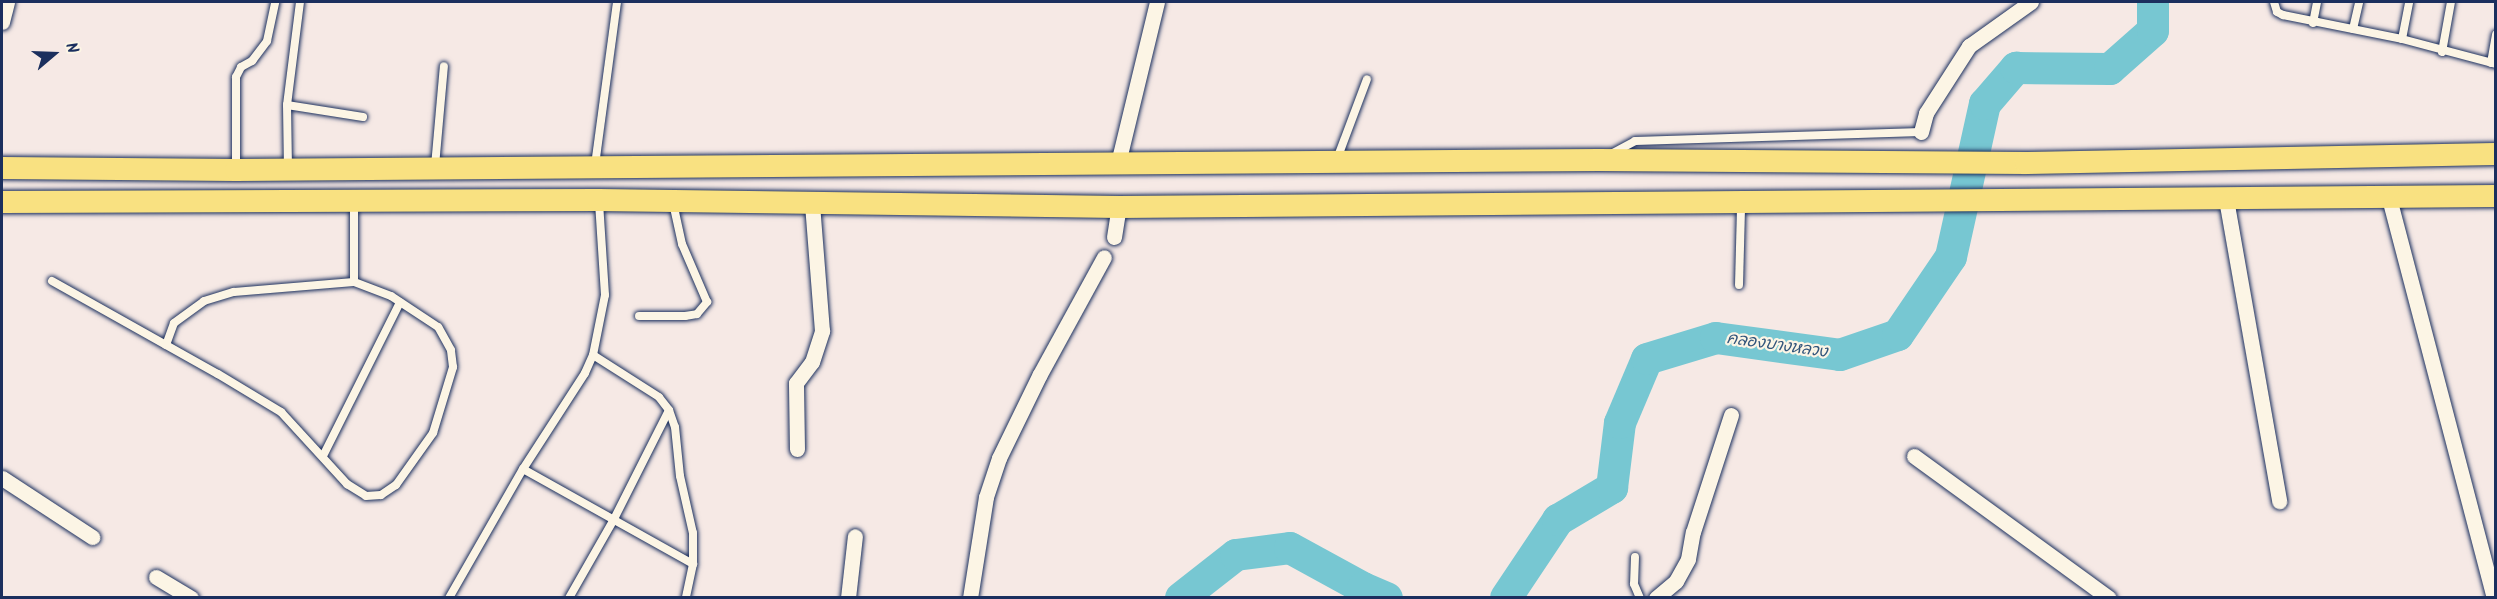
<!DOCTYPE html>
<meta charset="utf-8">
<style>
body{margin:0}
#map{position:relative;width:2497px;height:599px;overflow:hidden;background:#f6e9e5;font-family:Kalam,"Playpen Sans Thai",sans-serif}
div>[style]{position:absolute}
.river>*{height:32px;margin:-16px;padding:0 16px;transform-origin:16px;border-radius:16px;background:#77c7d2}
.roads{filter:drop-shadow(0 0 2px #1b2f5e) drop-shadow(0 0 2px #1b2f5e)}
.lane>*{height:8px;margin:-4px;padding:0 4px;transform-origin:4px;border-radius:4px;background:#fcf5e5}
.street>*{height:15px;margin:-7.5px;padding:0 7.5px;transform-origin:7.5px;border-radius:7.5px;background:#fcf5e5}
.primary>*{height:22px;margin:-11px;padding:0 11px;transform-origin:11px;border-radius:11px;background:#f9e181}
span{translate:-50% -50%;white-space:nowrap;text-align:center;line-height:1.15;-webkit-text-stroke:4.5px #fcf5e5;paint-order:stroke}
.water-label{font-size:16px;color:#32557b;font-style:italic}
.frame{position:absolute;inset:0;border:3px solid #1b2f5e;pointer-events:none}
.north{position:absolute;left:24px;top:24px;width:60px;height:60px;-webkit-text-stroke:4px #fcf5e5;paint-order:stroke;rotate:71deg;font-size:16px;font-weight:700;line-height:24px;text-align:center;color:#1b2f5e}
.north::after{content:'';display:block;margin:auto;width:21px;height:27px;background:#1b2f5e;clip-path:polygon(50% 0,100% 100%,50% 72%,0 100%)}
</style>
<div id="map">
<div class="river">
<i style="left:1181px;top:598px;width:70px;rotate:-38deg"></i>
<i style="left:1236px;top:555px;width:54px;rotate:-7.4deg"></i>
<i style="left:1290px;top:548px;width:83px;rotate:28.7deg"></i>
<i style="left:1363px;top:588px;width:26px;rotate:23deg"></i>
<i style="left:1506px;top:598px;width:94px;rotate:-56.3deg"></i>
<i style="left:1558px;top:520px;width:63px;rotate:-30.7deg"></i>
<i style="left:1612px;top:488px;width:65px;rotate:-83deg"></i>
<i style="left:1620px;top:423px;width:69px;rotate:-67.1deg"></i>
<i style="left:1647px;top:359px;width:72px;rotate:-16.9deg"></i>
<i style="left:1716px;top:338px;width:125px;rotate:7.8deg"></i>
<i style="left:1840px;top:355px;width:61px;rotate:-19deg"></i>
<i style="left:1898px;top:335px;width:94px;rotate:-55.8deg"></i>
<i style="left:1951px;top:257px;width:157px;rotate:-77.5deg"></i>
<i style="left:1985px;top:104px;width:48px;rotate:-49.3deg"></i>
<i style="left:2016px;top:68px;width:94px;rotate:0.6deg"></i>
<i style="left:2110px;top:69px;width:57px;rotate:-41.5deg"></i>
<i style="left:2153px;top:31px;width:29px;rotate:-90deg"></i>
</div>
<div class="roads">
<div class="lane">
<i style="left:300px;top:2px;width:104px;rotate:97.2deg"></i>
<i style="left:287px;top:105px;width:77px;rotate:9deg"></i>
<i style="left:2274px;top:2px;width:10px;rotate:73deg"></i>
<i style="left:2277px;top:12px;width:7px;rotate:27deg"></i>
<i style="left:2283px;top:15px;width:121px;rotate:11.4deg"></i>
<i style="left:2402px;top:39px;width:97px;rotate:14.9deg"></i>
<i style="left:2313px;top:23px;width:21px;rotate:-79deg"></i>
<i style="left:2353px;top:29px;width:28px;rotate:-77deg"></i>
<i style="left:2402px;top:39px;width:38px;rotate:-79deg"></i>
<i style="left:2442px;top:52px;width:51px;rotate:-79.8deg"></i>
<i style="left:2491px;top:63px;width:29px;rotate:-80deg"></i>
<i style="left:287px;top:105px;width:61px;rotate:89.1deg"></i>
<i style="left:1611px;top:154px;width:27px;rotate:-28deg"></i>
<i style="left:1635px;top:141px;width:286px;rotate:-1.8deg"></i>
<i style="left:1337px;top:159px;width:85px;rotate:-69.4deg"></i>
<i style="left:595px;top:165px;width:164px;rotate:-82.3deg"></i>
<i style="left:435px;top:166px;width:100px;rotate:-84.9deg"></i>
<i style="left:236px;top:169px;width:92px;rotate:-90deg"></i>
<i style="left:236px;top:77px;width:11px;rotate:-63deg"></i>
<i style="left:241px;top:67px;width:13px;rotate:-29deg"></i>
<i style="left:252px;top:61px;width:25px;rotate:-53deg"></i>
<i style="left:267px;top:41px;width:40px;rotate:-78deg"></i>
<i style="left:52px;top:281px;width:190px;rotate:29.3deg"></i>
<i style="left:218px;top:374px;width:74px;rotate:31.1deg"></i>
<i style="left:281px;top:412px;width:98px;rotate:47.5deg"></i>
<i style="left:347px;top:484px;width:22px;rotate:32deg"></i>
<i style="left:366px;top:496px;width:15px;rotate:-4deg"></i>
<i style="left:381px;top:495px;width:18px;rotate:-34deg"></i>
<i style="left:396px;top:485px;width:64px;rotate:-54.6deg"></i>
<i style="left:433px;top:433px;width:69px;rotate:-73.1deg"></i>
<i style="left:453px;top:367px;width:17px;rotate:-97deg"></i>
<i style="left:451px;top:350px;width:26px;rotate:-119deg"></i>
<i style="left:438px;top:327px;width:56px;rotate:-146.6deg"></i>
<i style="left:391px;top:296px;width:40px;rotate:-159deg"></i>
<i style="left:354px;top:282px;width:79px;rotate:-90deg"></i>
<i style="left:1739px;top:285px;width:79px;rotate:-88.5deg"></i>
<i style="left:639px;top:316px;width:46px"></i>
<i style="left:685px;top:316px;width:12px;rotate:-9deg"></i>
<i style="left:697px;top:314px;width:16px;rotate:-50deg"></i>
<i style="left:707px;top:302px;width:63px;rotate:-113.3deg"></i>
<i style="left:682px;top:244px;width:42px;rotate:-102.4deg"></i>
<i style="left:166px;top:345px;width:23px;rotate:-70deg"></i>
<i style="left:174px;top:323px;width:37px;rotate:-36deg"></i>
<i style="left:204px;top:301px;width:31px;rotate:-17deg"></i>
<i style="left:234px;top:292px;width:120px;rotate:-4.8deg"></i>
<i style="left:669px;top:410px;width:18px;rotate:71deg"></i>
<i style="left:675px;top:427px;width:49px;rotate:84.2deg"></i>
<i style="left:680px;top:476px;width:58px;rotate:77.2deg"></i>
<i style="left:693px;top:533px;width:31px;rotate:90deg"></i>
<i style="left:693px;top:564px;width:35px;rotate:102deg"></i>
<i style="left:323px;top:456px;width:172px;rotate:-63.4deg"></i>
<i style="left:523px;top:469px;width:195px;rotate:29.2deg"></i>
<i style="left:1635px;top:557px;width:27px;rotate:92deg"></i>
<i style="left:1634px;top:584px;width:15px;rotate:67deg"></i>
<i style="left:449px;top:598px;width:149px;rotate:-60.2deg"></i>
<i style="left:523px;top:469px;width:114px;rotate:-57.1deg"></i>
<i style="left:585px;top:373px;width:20px;rotate:-66deg"></i>
<i style="left:593px;top:355px;width:61px;rotate:-78.7deg"></i>
<i style="left:605px;top:295px;width:94px;rotate:-93.7deg"></i>
<i style="left:569px;top:598px;width:89px;rotate:-60.3deg"></i>
<i style="left:613px;top:521px;width:124px;rotate:-63.2deg"></i>
<i style="left:669px;top:410px;width:16px;rotate:-128deg"></i>
<i style="left:659px;top:397px;width:78px;rotate:-147.5deg"></i>
</div>
<div class="street">
<i style="left:2px;top:22px;width:21px;rotate:-76deg"></i>
<i style="left:1921px;top:132px;width:20px;rotate:-75deg"></i>
<i style="left:1926px;top:113px;width:80px;rotate:-57.3deg"></i>
<i style="left:1969px;top:46px;width:76px;rotate:-35.4deg"></i>
<i style="left:1118px;top:163px;width:166px;rotate:-76.4deg"></i>
<i style="left:2389px;top:198px;width:414px;rotate:75.3deg"></i>
<i style="left:2226px;top:199px;width:307px;rotate:80deg"></i>
<i style="left:1114px;top:237px;width:30px;rotate:-81deg"></i>
<i style="left:797px;top:449px;width:66px;rotate:-90.9deg"></i>
<i style="left:796px;top:383px;width:26px;rotate:-53deg"></i>
<i style="left:812px;top:362px;width:33px;rotate:-72deg"></i>
<i style="left:822px;top:331px;width:127px;rotate:-94.5deg"></i>
<i style="left:1914px;top:456px;width:241px;rotate:36.1deg"></i>
<i style="left:2px;top:478px;width:108px;rotate:33.2deg"></i>
<i style="left:156px;top:577px;width:41px;rotate:31deg"></i>
<i style="left:848px;top:598px;width:62px;rotate:-83.6deg"></i>
<i style="left:970px;top:598px;width:102px;rotate:-81deg"></i>
<i style="left:986px;top:497px;width:41px;rotate:-71.6deg"></i>
<i style="left:999px;top:458px;width:93px;rotate:-64deg"></i>
<i style="left:1040px;top:374px;width:133px;rotate:-61.3deg"></i>
<i style="left:1656px;top:598px;width:26px;rotate:-40deg"></i>
<i style="left:1676px;top:581px;width:25px;rotate:-61deg"></i>
<i style="left:1688px;top:559px;width:27px;rotate:-80deg"></i>
<i style="left:1693px;top:532px;width:123px;rotate:-72deg"></i>
</div>
<div class="primary">
<i style="left:2px;top:168px;width:234px;rotate:0.5deg"></i>
<i style="left:236px;top:170px;width:1363px;rotate:-0.42deg"></i>
<i style="left:1599px;top:160px;width:427px;rotate:0.4deg"></i>
<i style="left:2026px;top:163px;width:470px;rotate:-1.1deg"></i>
<i style="left:2px;top:202px;width:597px;rotate:-0.19deg"></i>
<i style="left:599px;top:200px;width:520px;rotate:0.77deg"></i>
<i style="left:1119px;top:207px;width:1377px;rotate:-0.46deg"></i>
</div>
</div>
<div class="water-label">
<span style="left:1777px;top:346px;rotate:8deg">คลองบางหลวง</span>
</div>
<div class="frame"></div>
<div class="north">N</div>
</div>
